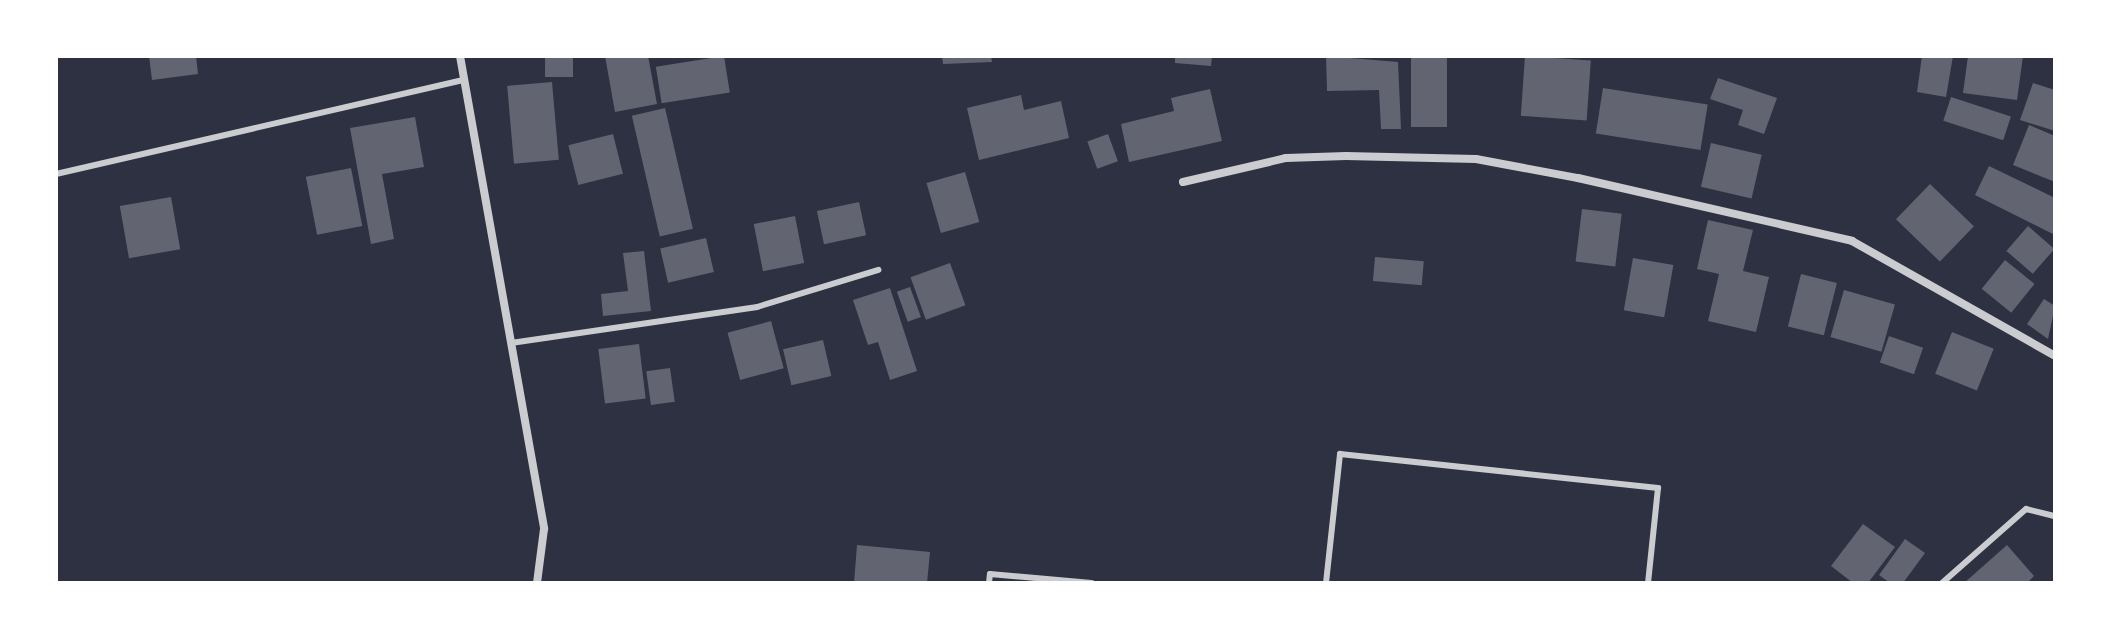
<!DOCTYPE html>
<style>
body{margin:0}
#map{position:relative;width:2111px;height:639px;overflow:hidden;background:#2d3142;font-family:"Fira Sans",sans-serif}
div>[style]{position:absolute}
.building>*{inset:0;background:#626471;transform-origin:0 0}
.service>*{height:6px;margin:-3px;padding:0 3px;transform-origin:3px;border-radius:3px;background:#caccd0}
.minor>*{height:8px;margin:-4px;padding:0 4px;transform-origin:4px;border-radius:4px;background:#caccd0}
span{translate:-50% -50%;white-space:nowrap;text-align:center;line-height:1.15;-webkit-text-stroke:8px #fff;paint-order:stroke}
.frame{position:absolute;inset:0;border:58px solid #fff;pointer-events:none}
</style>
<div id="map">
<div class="building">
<i style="clip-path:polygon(149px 56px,196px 56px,198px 74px,152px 80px)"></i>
<i style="left:545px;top:56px;width:28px;height:21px"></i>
<i style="clip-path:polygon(605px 56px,648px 56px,657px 104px,615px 112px)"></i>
<i style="left:724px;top:56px;width:37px;height:69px;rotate:81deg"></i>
<i style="clip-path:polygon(942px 56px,991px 56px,992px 62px,943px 64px)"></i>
<i style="clip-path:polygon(1175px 56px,1212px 56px,1211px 66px,1175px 63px)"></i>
<i style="clip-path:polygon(1326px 56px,1398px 62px,1401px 129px,1381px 129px,1379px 90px,1327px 91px)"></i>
<i style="left:1411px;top:56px;width:36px;height:71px"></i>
<i style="left:1525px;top:56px;width:66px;height:60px;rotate:4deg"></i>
<i style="clip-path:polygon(1922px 56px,1953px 56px,1946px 97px,1917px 92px)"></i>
<i style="clip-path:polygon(1968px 56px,2023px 56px,2017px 100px,1963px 93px)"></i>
<i style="clip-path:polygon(1718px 78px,1777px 98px,1764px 134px,1738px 125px,1743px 110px,1710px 99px)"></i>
<i style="left:552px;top:82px;width:78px;height:45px;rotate:85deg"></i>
<i style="clip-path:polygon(2033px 83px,2055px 90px,2055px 131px,2020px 120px)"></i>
<i style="left:1603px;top:88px;width:106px;height:46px;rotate:9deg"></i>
<i style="clip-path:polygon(1210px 89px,1222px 141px,1129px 162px,1121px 124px,1174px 111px,1171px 98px)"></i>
<i style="clip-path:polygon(1021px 95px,1024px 110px,1061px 101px,1069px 138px,979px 160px,967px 108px)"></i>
<i style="left:1951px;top:97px;width:63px;height:25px;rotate:18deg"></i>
<i style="left:665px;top:108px;width:124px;height:34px;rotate:77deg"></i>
<i style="clip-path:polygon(415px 117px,424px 167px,382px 174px,394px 239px,371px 244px,350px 128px)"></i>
<i style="clip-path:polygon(2029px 125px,2055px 136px,2055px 182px,2013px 165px)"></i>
<i style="left:613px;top:134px;width:41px;height:46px;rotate:76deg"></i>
<i style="left:1108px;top:134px;width:29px;height:22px;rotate:70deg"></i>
<i style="left:1711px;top:143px;width:52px;height:45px;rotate:13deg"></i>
<i style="clip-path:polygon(1989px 166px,2055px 198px,2053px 234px,1975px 195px)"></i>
<i style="left:351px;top:168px;width:59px;height:46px;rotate:79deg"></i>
<i style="left:965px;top:172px;width:52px;height:40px;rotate:74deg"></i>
<i style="left:1930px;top:184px;width:61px;height:49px;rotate:44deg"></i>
<i style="left:171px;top:197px;width:53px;height:52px;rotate:80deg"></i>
<i style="left:859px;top:202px;width:34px;height:43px;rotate:78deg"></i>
<i style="left:1582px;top:209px;width:40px;height:53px;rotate:7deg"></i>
<i style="left:795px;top:216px;width:48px;height:42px;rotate:79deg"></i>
<i style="clip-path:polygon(1708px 220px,1753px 230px,1743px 271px,1769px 277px,1756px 332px,1708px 321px,1719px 274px,1697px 269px)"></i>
<i style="left:2028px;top:226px;width:35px;height:33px;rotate:41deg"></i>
<i style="left:706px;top:238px;width:35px;height:47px;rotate:77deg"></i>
<i style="clip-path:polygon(644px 251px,651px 311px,603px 316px,601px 294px,628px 291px,623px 253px)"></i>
<i style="left:1375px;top:257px;width:49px;height:24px;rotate:5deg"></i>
<i style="left:1633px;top:258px;width:41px;height:53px;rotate:10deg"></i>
<i style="left:2005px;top:260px;width:38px;height:37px;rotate:39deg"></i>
<i style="left:950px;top:263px;width:45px;height:42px;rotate:70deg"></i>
<i style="left:1801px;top:274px;width:37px;height:54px;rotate:14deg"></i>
<i style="left:910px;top:287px;width:32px;height:14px;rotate:70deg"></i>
<i style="clip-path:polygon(890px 288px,917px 371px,890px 380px,878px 342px,868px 345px,853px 300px)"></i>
<i style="left:1844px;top:290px;width:53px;height:49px;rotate:16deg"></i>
<i style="clip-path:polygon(2044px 299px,2055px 306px,2048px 339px,2027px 324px)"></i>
<i style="left:771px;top:321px;width:49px;height:45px;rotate:75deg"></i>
<i style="left:1952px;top:332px;width:45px;height:45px;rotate:22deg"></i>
<i style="left:1889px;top:336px;width:36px;height:28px;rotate:19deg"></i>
<i style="left:823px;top:340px;width:37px;height:41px;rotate:77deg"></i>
<i style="left:639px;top:344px;width:55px;height:41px;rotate:83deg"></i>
<i style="left:670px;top:368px;width:34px;height:24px;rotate:82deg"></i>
<i style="clip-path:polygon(1863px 524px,1895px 547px,1868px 583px,1853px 583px,1831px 566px)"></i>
<i style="clip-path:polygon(1905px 539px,1925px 553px,1903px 583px,1890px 583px,1879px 575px)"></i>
<i style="clip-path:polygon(857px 545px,930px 552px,927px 583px,854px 583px)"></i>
<i style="clip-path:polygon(2007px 545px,2034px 576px,2027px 583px,1964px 583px)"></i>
</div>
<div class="service">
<i style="left:56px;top:174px;width:419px;rotate:-13deg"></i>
<i style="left:511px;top:343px;width:249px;rotate:-8.3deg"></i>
<i style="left:757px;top:307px;width:127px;rotate:-17deg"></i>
<i style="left:989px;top:583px;width:9px;rotate:-84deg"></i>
<i style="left:990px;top:574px;width:102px;rotate:5deg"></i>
<i style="left:1326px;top:583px;width:130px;rotate:-83.8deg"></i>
<i style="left:1340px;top:454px;width:320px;rotate:6.1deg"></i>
<i style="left:1658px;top:488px;width:96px;rotate:96deg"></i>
<i style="left:1942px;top:583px;width:112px;rotate:-41.4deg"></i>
<i style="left:2026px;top:509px;width:30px;rotate:14deg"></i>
</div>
<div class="minor">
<i style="left:460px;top:56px;width:480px;rotate:79.9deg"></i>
<i style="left:544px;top:529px;width:54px;rotate:97.4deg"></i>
<i style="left:1183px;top:182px;width:106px;rotate:-13.1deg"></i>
<i style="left:1286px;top:158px;width:60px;rotate:-1.9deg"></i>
<i style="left:1346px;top:156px;width:130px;rotate:1.3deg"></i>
<i style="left:1476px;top:159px;width:104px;rotate:10.6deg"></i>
<i style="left:1578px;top:178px;width:281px;rotate:12.9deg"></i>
<i style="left:1852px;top:241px;width:233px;rotate:29.5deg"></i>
</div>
<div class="frame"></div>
</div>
